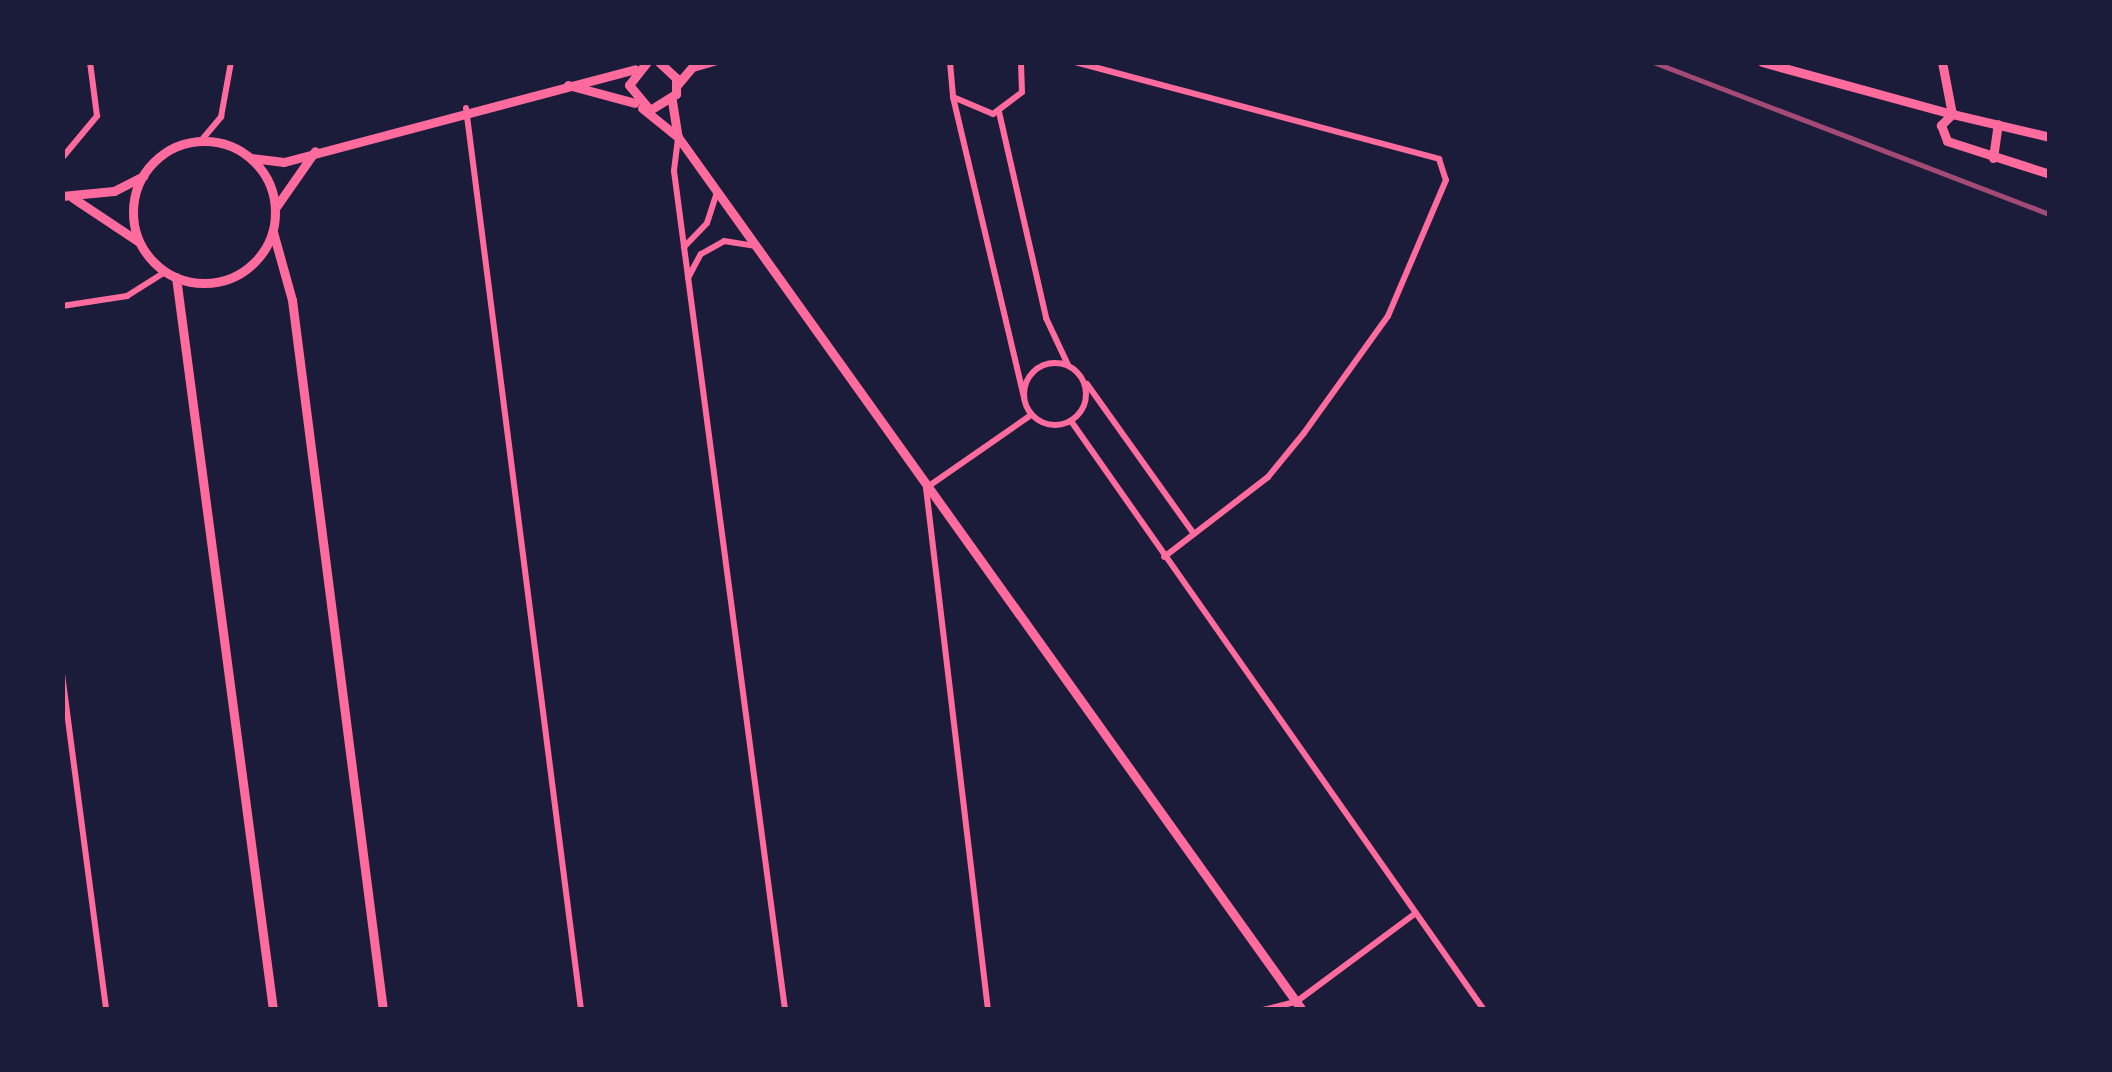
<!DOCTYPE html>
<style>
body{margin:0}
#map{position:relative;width:2112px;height:1072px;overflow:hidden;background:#1b1b3a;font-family:"DM Sans",sans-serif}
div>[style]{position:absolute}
.minor>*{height:6px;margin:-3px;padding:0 3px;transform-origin:3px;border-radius:3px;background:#ff6b9d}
.minor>.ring{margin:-3px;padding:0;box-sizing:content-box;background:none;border:6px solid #ff6b9d;border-radius:50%}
.tertiary>*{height:9px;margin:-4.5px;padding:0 4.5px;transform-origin:4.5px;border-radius:4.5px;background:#ff6b9d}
.tertiary>.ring{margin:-4.5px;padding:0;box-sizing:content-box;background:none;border:9px solid #ff6b9d;border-radius:50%}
.rail>*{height:5px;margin:-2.5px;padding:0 2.5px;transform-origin:2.5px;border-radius:2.5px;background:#a44b75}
span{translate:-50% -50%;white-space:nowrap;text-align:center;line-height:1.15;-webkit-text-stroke:8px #1b1b3a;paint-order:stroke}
.frame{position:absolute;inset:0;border:65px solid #1b1b3a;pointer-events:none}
</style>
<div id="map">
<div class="minor">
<i style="left:950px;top:62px;width:35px;rotate:85deg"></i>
<i style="left:953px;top:97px;width:43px;rotate:23deg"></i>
<i style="left:993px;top:114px;width:36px;rotate:-37deg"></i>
<i style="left:1022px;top:92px;width:30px;rotate:-92deg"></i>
<i style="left:1075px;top:62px;width:377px;rotate:14.9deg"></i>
<i style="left:1439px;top:159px;width:22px;rotate:72deg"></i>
<i style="left:1446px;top:180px;width:148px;rotate:113.1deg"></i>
<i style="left:1388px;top:316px;width:144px;rotate:125.7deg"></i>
<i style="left:1304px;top:433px;width:57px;rotate:129.3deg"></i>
<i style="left:1268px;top:477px;width:131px;rotate:142.4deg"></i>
<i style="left:689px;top:70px;width:29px;rotate:-16deg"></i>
<i style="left:953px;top:97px;width:309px;rotate:76.7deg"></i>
<i style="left:466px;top:108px;width:909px;rotate:82.73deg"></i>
<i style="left:999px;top:112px;width:211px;rotate:77.1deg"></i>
<i style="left:1046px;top:318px;width:52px;rotate:64.9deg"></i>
<i style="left:678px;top:138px;width:33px;rotate:97deg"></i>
<i style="left:674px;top:171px;width:846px;rotate:82.46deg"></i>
<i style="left:200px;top:142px;width:33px;rotate:-50deg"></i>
<i style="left:221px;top:117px;width:56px;rotate:-79.7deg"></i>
<i style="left:62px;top:158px;width:55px;rotate:-50.2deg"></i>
<i style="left:97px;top:116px;width:54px;rotate:-97.4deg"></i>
<i style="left:684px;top:247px;width:33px;rotate:-46deg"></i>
<i style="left:707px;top:223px;width:33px;rotate:-72deg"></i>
<i style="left:688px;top:278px;width:27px;rotate:-62deg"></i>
<i style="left:701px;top:254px;width:26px;rotate:-29deg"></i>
<i style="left:724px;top:241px;width:31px;rotate:9deg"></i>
<i style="left:62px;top:306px;width:66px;rotate:-8.7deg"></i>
<i style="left:127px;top:296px;width:45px;rotate:-32.3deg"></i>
<i class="ring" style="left:1024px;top:363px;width:56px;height:56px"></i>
<i style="left:1087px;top:384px;width:184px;rotate:54.5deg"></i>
<i style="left:1071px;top:421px;width:719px;rotate:54.96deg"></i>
<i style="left:62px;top:674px;width:339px;rotate:82.5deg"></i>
<i style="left:988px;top:1010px;width:526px;rotate:-96.77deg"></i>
<i style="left:926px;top:488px;width:128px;rotate:-34.8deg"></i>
<i style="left:1263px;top:1010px;width:34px;rotate:-14deg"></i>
<i style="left:1296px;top:1002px;width:149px;rotate:-36.6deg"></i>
</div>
<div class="tertiary">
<i style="left:647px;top:62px;width:29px;rotate:128deg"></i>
<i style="left:629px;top:85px;width:33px;rotate:50deg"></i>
<i style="left:650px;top:110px;width:31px;rotate:-32deg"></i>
<i style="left:676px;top:94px;width:16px;rotate:-90deg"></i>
<i style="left:676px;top:78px;width:23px;rotate:-137deg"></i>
<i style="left:1762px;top:62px;width:197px;rotate:15.3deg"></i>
<i style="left:1952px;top:114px;width:53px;rotate:-100.9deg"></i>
<i style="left:568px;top:85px;width:69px;rotate:15deg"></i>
<i style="left:677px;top:85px;width:30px;rotate:-50deg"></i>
<i style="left:672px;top:101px;width:36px;rotate:81deg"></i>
<i style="left:642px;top:108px;width:46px;rotate:38.9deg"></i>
<i style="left:678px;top:137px;width:1073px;rotate:54.44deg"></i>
<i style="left:2050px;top:137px;width:101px;rotate:-166.8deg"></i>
<i style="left:1952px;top:114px;width:16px;rotate:135deg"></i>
<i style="left:1941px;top:125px;width:17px;rotate:69deg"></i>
<i style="left:1947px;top:141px;width:108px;rotate:17.8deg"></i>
<i class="ring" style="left:133px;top:141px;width:133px;height:133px"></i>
<i style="left:251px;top:158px;width:33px;rotate:7deg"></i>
<i style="left:284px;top:162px;width:363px;rotate:-14.8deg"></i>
<i style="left:1993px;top:158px;width:34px;rotate:-82deg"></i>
<i style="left:62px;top:196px;width:52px;rotate:-5.5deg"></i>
<i style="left:114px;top:191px;width:33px;rotate:-27deg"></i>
<i style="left:73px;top:198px;width:79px;rotate:33.7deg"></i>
<i style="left:276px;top:207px;width:68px;rotate:-55.1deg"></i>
<i style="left:273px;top:232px;width:71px;rotate:74.4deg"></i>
<i style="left:292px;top:300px;width:716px;rotate:82.7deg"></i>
<i style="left:176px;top:277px;width:739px;rotate:82.46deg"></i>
</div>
<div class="rail">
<i style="left:1653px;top:62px;width:425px;rotate:21deg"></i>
</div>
<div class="frame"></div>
</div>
